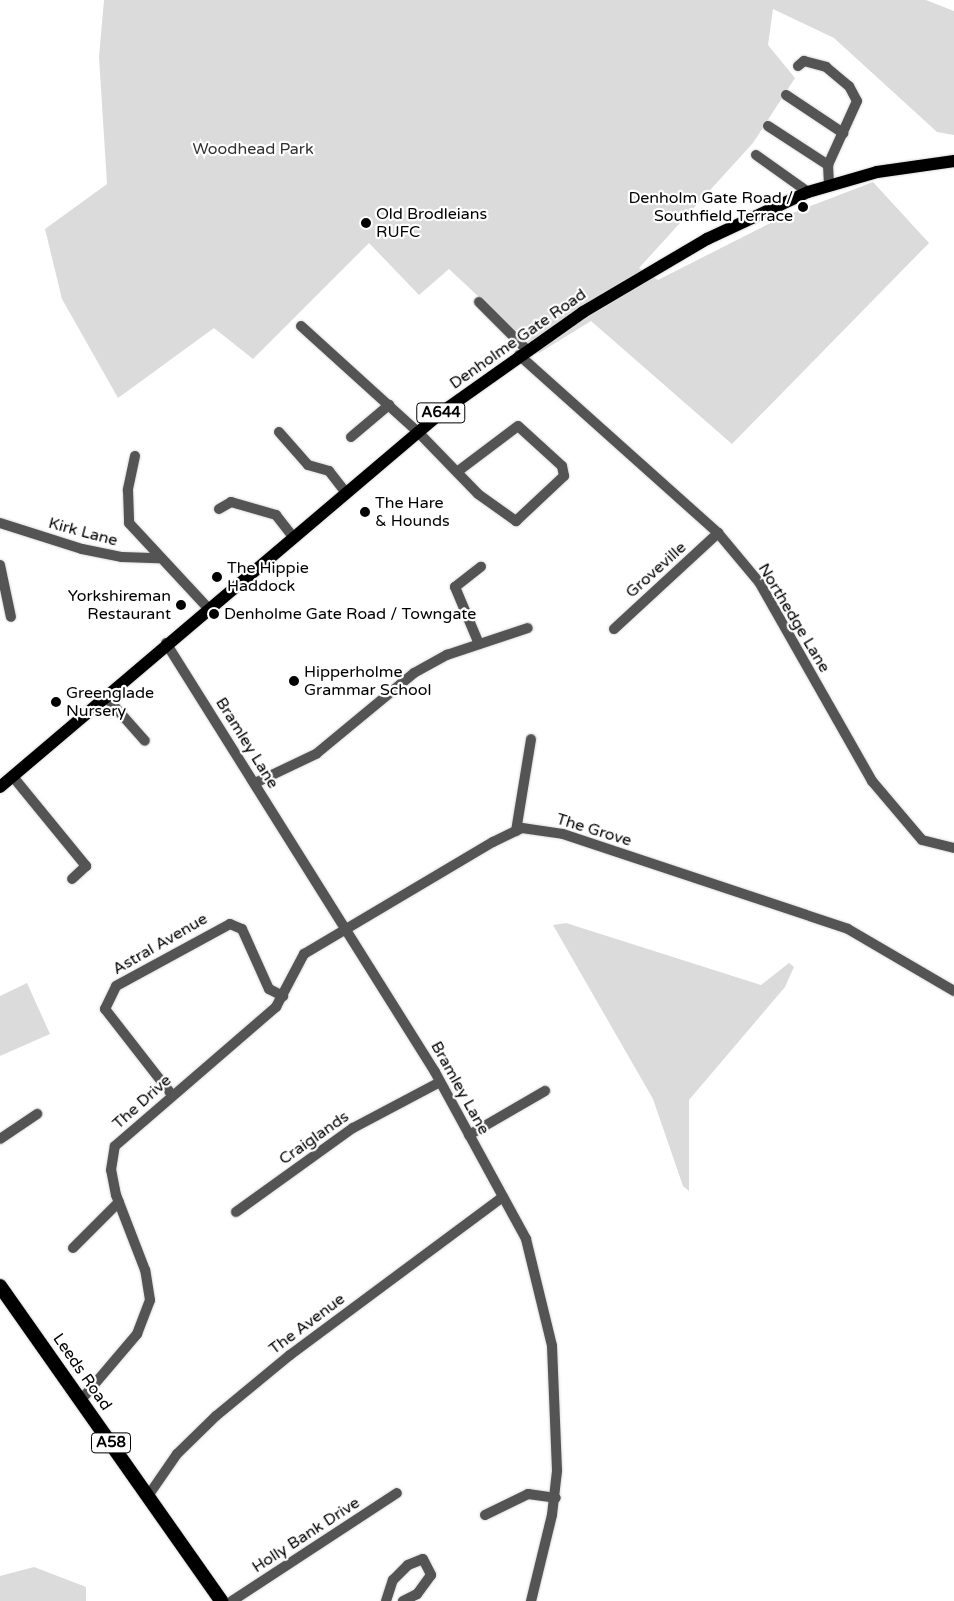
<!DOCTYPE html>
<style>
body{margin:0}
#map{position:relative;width:954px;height:1601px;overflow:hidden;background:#fff;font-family:"Varela Round",sans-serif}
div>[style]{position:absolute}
.green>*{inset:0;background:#dbdbdb}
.roads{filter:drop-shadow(0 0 1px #dbdbdb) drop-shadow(0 0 1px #dbdbdb)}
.minor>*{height:10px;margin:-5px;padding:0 5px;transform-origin:5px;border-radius:5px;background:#545454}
.tertiary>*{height:10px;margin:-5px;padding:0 5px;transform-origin:5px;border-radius:5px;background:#545454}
.primary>*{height:12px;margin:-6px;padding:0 6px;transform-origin:6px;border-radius:6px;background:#000}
.trunk>*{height:14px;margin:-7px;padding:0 7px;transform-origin:7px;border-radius:7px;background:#000}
.dots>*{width:14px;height:14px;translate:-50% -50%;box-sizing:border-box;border:2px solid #fff;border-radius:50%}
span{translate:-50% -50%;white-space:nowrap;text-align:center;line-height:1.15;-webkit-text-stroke:4.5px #fff;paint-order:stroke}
.shield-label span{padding:1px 4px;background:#fff;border:1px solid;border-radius:4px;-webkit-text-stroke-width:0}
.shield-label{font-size:15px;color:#000;font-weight:700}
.park-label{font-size:16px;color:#323232}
.poi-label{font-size:16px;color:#000}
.right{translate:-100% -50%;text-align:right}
.left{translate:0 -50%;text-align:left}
.street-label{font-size:16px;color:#000}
</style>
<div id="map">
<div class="green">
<i style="clip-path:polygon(104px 0,926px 0,954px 11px,954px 135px,937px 132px,834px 38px,773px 9px,768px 45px,795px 78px,753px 143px,639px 268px,658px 280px,782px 217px,873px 182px,929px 243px,732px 444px,591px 321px,539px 353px,449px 269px,419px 295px,369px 243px,253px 359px,214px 328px,118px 398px,62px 299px,45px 229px,107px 184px,99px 57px)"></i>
<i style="clip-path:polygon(566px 923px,761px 985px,789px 963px,794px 967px,785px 987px,689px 1100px,689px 1191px,683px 1186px,653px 1099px,553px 925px)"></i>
<i style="clip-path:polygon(27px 983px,50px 1034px,0 1056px,0 996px)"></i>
<i style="clip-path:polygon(34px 1567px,86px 1587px,86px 1601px,0 1601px,0 1576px)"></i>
</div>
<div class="roads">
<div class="minor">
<i style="left:798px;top:66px;width:8px;rotate:-40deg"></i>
<i style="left:804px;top:61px;width:23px;rotate:15deg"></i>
<i style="left:826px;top:67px;width:30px;rotate:40deg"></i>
<i style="left:849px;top:86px;width:17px;rotate:62deg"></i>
<i style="left:857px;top:101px;width:70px;rotate:114.4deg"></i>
<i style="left:786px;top:95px;width:69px;rotate:33.7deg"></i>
<i style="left:768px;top:126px;width:72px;rotate:33deg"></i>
<i style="left:828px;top:165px;width:20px;rotate:87deg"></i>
<i style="left:756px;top:155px;width:64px;rotate:35.4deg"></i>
<i style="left:479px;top:302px;width:68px;rotate:45deg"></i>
<i style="left:301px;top:326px;width:158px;rotate:42.2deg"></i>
<i style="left:418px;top:432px;width:86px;rotate:45.9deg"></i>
<i style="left:478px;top:494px;width:47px;rotate:35.4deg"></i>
<i style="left:516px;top:521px;width:66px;rotate:-43.2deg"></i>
<i style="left:564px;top:476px;width:10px;rotate:-101deg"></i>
<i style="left:562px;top:466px;width:59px;rotate:-137.7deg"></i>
<i style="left:518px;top:426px;width:76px;rotate:143deg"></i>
<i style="left:519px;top:355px;width:267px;rotate:41.8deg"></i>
<i style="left:718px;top:533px;width:64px;rotate:50.1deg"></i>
<i style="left:759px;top:582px;width:229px;rotate:60.4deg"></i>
<i style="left:872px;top:781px;width:77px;rotate:49.7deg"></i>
<i style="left:922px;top:840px;width:33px;rotate:14deg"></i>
<i style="left:279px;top:432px;width:44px;rotate:48.7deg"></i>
<i style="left:308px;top:465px;width:22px;rotate:16deg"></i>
<i style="left:329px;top:471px;width:28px;rotate:52deg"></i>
<i style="left:351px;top:437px;width:50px;rotate:-40.1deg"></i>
<i style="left:135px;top:456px;width:35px;rotate:102deg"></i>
<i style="left:128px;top:490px;width:33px;rotate:88deg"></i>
<i style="left:129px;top:523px;width:116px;rotate:47.1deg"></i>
<i style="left:219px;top:509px;width:14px;rotate:-30deg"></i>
<i style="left:231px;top:502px;width:47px;rotate:16.1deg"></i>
<i style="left:276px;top:515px;width:28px;rotate:52deg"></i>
<i style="left:0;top:523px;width:86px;rotate:17.6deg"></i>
<i style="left:82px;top:549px;width:41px;rotate:11.3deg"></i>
<i style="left:122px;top:557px;width:37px;rotate:2deg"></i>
<i style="left:0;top:565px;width:53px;rotate:78.1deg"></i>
<i style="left:614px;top:629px;width:142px;rotate:-42.7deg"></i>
<i style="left:479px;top:644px;width:62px;rotate:-112.8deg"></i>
<i style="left:455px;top:587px;width:33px;rotate:-38deg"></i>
<i style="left:107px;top:698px;width:57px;rotate:48.5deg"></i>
<i style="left:14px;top:778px;width:114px;rotate:50.7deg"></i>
<i style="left:86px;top:866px;width:19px;rotate:137deg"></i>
<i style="left:255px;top:783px;width:68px;rotate:-25.4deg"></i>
<i style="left:316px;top:754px;width:127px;rotate:-39.6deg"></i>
<i style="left:414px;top:673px;width:38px;rotate:-29deg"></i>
<i style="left:447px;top:655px;width:85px;rotate:-18.4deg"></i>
<i style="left:516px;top:831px;width:93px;rotate:-80.7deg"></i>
<i style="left:172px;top:1095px;width:109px;rotate:-127.9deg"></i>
<i style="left:105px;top:1009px;width:25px;rotate:-64deg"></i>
<i style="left:116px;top:986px;width:130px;rotate:-28.5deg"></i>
<i style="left:230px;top:924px;width:13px;rotate:23deg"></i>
<i style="left:242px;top:929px;width:66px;rotate:65.8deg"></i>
<i style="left:269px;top:989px;width:16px;rotate:27deg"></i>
<i style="left:469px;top:1135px;width:88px;rotate:-30.1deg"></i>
<i style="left:0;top:1139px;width:45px;rotate:-34deg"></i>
<i style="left:236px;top:1212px;width:144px;rotate:-35.7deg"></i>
<i style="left:353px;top:1128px;width:98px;rotate:-27.9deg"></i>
<i style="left:73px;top:1248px;width:65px;rotate:-45deg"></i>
<i style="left:81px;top:1400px;width:87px;rotate:-49.7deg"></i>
<i style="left:137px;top:1334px;width:36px;rotate:-69deg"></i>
<i style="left:150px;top:1300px;width:30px;rotate:-99deg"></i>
<i style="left:145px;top:1270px;width:80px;rotate:-111.1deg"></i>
<i style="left:116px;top:1195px;width:25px;rotate:-101deg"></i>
<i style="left:111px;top:1170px;width:24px;rotate:-81deg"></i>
<i style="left:115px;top:1146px;width:213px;rotate:-40.8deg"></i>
<i style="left:276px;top:1007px;width:60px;rotate:-62.2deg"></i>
<i style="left:304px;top:954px;width:220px;rotate:-30.7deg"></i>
<i style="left:493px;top:842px;width:32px;rotate:-26deg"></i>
<i style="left:522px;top:828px;width:41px;rotate:8.3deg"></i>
<i style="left:563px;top:834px;width:300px;rotate:18.4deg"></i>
<i style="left:848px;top:929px;width:123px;rotate:30.3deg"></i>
<i style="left:148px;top:1496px;width:51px;rotate:-55.4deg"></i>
<i style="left:177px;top:1454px;width:54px;rotate:-44.3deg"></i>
<i style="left:216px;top:1416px;width:96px;rotate:-39.5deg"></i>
<i style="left:290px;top:1355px;width:265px;rotate:-36.6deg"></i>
<i style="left:485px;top:1515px;width:48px;rotate:-26deg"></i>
<i style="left:528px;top:1494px;width:28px;rotate:8deg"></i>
<i style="left:232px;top:1601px;width:197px;rotate:-33.2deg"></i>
<i style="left:386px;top:1601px;width:22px;rotate:-72deg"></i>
<i style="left:393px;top:1580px;width:21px;rotate:-45deg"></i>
<i style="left:408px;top:1565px;width:16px;rotate:-22deg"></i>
<i style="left:423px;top:1559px;width:18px;rotate:63deg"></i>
<i style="left:431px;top:1575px;width:24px;rotate:126deg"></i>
<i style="left:417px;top:1594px;width:16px;rotate:153deg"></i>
</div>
<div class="tertiary">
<i style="left:166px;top:643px;width:506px;rotate:57.91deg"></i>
<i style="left:435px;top:1072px;width:190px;rotate:61.4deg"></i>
<i style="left:526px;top:1239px;width:110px;rotate:76.3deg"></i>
<i style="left:552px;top:1346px;width:125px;rotate:87.7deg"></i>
<i style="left:557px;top:1471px;width:44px;rotate:96.5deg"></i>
<i style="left:552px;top:1515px;width:89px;rotate:103.7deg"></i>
</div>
<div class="primary">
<i style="left:0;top:787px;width:580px;rotate:-40.31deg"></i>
<i style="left:442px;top:412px;width:173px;rotate:-35.3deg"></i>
<i style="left:583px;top:312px;width:144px;rotate:-30.5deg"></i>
<i style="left:707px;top:239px;width:111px;rotate:-25deg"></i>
<i style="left:808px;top:192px;width:72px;rotate:-16.2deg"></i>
<i style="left:877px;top:172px;width:78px;rotate:-8.1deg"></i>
</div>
<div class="trunk">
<i style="left:0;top:1286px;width:385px;rotate:54.9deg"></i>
</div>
</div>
<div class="dots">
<i style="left:803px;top:207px;background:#000"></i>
<i style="left:366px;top:223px;background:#000"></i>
<i style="left:365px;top:512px;background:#000"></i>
<i style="left:217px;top:577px;background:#000"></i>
<i style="left:181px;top:605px;background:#000"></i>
<i style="left:214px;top:614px;background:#000"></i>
<i style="left:294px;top:681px;background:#000"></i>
<i style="left:56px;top:702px;background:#000"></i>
</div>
<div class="shield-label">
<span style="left:441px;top:413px">A644</span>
<span style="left:111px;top:1443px">A58</span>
</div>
<div class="park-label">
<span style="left:253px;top:149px">Woodhead Park</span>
</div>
<div class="poi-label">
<span class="right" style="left:793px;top:207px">Denholm Gate Road /<br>Southfield Terrace</span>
<span class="left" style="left:376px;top:223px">Old Brodleians<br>RUFC</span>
<span class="left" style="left:375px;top:512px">The Hare<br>&amp; Hounds</span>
<span class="left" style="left:227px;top:577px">The Hippie<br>Haddock</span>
<span class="right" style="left:171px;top:605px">Yorkshireman<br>Restaurant</span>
<span class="left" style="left:224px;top:614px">Denholme Gate Road / Towngate</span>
<span class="left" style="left:304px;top:681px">Hipperholme<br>Grammar School</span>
<span class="left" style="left:66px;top:702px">Greenglade<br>Nursery</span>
</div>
<div class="street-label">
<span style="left:518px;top:339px;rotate:-35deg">Denholme Gate Road</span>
<span style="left:83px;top:532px;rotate:15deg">Kirk Lane</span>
<span style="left:656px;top:570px;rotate:-42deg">Groveville</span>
<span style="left:794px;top:618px;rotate:59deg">Northedge Lane</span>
<span style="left:247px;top:743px;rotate:58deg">Bramley Lane</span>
<span style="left:594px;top:830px;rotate:17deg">The Grove</span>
<span style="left:160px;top:944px;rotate:-30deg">Astral Avenue</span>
<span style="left:460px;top:1088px;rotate:61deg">Bramley Lane</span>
<span style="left:142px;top:1102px;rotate:-42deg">The Drive</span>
<span style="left:314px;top:1138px;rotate:-35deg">Craiglands</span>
<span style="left:307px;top:1324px;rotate:-37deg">The Avenue</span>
<span style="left:82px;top:1372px;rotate:55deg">Leeds Road</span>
<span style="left:306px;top:1535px;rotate:-33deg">Holly Bank Drive</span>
</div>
</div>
